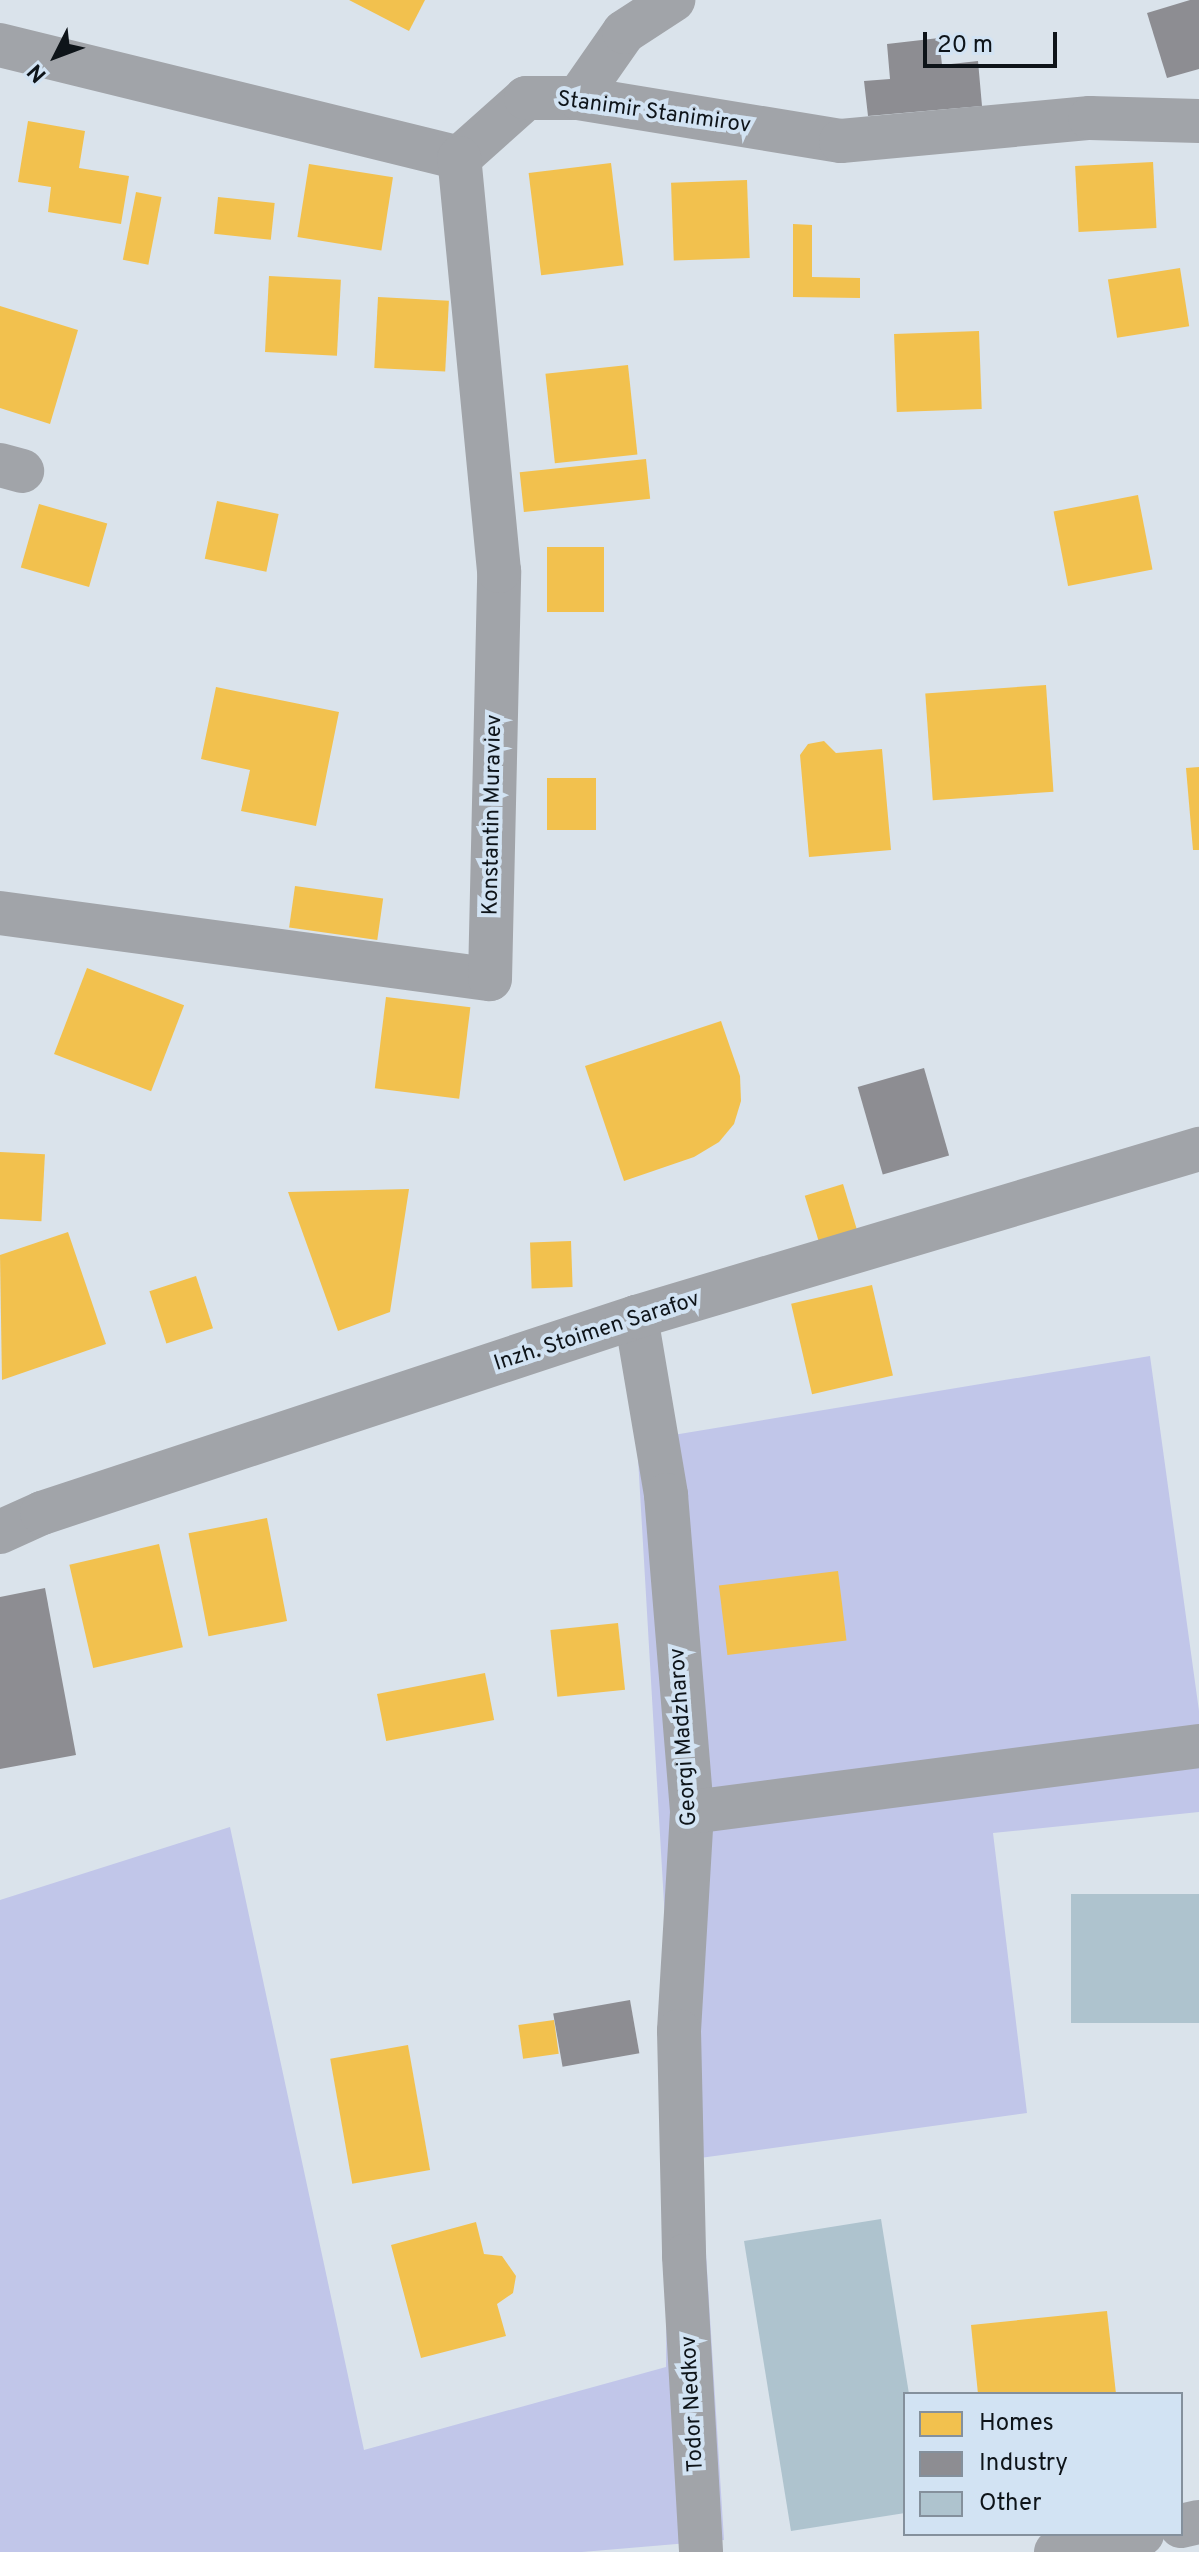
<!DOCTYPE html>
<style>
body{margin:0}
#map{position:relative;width:1199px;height:2552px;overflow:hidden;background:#dae3eb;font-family:Overpass,sans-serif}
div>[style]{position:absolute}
.green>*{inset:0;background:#c1c6e9}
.homes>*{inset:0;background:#f2c14e;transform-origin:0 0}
.industry>*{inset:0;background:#8d8d92;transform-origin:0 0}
.building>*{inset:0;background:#aec3ce;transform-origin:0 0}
.minor>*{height:44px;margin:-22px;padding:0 22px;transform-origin:22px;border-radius:22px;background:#a1a4a9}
span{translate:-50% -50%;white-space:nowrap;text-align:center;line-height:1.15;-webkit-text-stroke:8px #d2e3f3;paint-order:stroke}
.street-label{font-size:22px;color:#0e1419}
.legend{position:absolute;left:903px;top:2392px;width:280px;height:144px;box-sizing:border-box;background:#d2e3f3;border:2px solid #84909c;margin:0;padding:10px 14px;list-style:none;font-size:24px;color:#0e1419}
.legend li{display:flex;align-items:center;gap:16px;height:40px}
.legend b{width:40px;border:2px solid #84909c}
.north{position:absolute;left:16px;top:16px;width:80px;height:80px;-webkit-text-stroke:6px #d2e3f3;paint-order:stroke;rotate:228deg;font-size:22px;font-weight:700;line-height:32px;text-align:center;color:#0e1419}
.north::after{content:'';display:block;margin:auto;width:28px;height:36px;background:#0e1419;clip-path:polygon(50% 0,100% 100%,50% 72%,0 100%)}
.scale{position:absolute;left:923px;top:32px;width:134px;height:36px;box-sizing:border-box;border:4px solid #0e1419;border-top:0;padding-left:10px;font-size:24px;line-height:28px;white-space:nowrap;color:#0e1419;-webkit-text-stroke:6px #d2e3f3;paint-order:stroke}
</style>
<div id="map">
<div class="green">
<i style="clip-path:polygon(1150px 1356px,1199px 1711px,1199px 1812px,993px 1833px,1027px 2113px,700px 2158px,724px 2540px,582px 2552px,0 2552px,0 1900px,230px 1827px,364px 2450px,666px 2367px,669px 1989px,637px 1441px)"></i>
</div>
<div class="homes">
<i style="clip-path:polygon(349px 0,425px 0,409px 31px)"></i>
<i style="clip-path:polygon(28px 121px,85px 131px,79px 168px,129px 176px,121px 224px,48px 212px,51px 187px,18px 182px)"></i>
<i style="left:1153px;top:162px;width:66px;height:78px;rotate:87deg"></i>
<i style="left:611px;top:163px;width:103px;height:83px;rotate:83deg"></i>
<i style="left:309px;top:164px;width:85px;height:74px;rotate:9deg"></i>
<i style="left:747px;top:180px;width:78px;height:76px;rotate:88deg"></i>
<i style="left:136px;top:192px;width:26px;height:69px;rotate:11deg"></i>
<i style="left:218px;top:197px;width:57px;height:37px;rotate:6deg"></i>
<i style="clip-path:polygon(793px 224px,812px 225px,812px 277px,860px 278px,860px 298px,793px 297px)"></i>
<i style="left:1180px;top:268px;width:59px;height:73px;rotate:81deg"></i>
<i style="left:269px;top:276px;width:72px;height:76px;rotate:3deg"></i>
<i style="left:378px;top:297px;width:71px;height:71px;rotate:3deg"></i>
<i style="clip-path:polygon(0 306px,78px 330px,50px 424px,0 408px)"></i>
<i style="left:979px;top:331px;width:78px;height:85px;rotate:88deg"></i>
<i style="left:628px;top:365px;width:90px;height:83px;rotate:84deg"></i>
<i style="left:646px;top:459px;width:40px;height:127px;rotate:84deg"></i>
<i style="left:1138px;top:495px;width:76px;height:86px;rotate:79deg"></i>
<i style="left:217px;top:501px;width:63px;height:59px;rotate:12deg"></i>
<i style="left:39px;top:504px;width:71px;height:66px;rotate:16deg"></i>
<i style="left:547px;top:547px;width:57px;height:65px"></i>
<i style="left:1046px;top:685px;width:107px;height:121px;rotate:86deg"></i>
<i style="clip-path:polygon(216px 687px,339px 712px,316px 826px,241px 811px,250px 770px,201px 759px)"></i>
<i style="clip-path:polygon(824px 741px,836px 753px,882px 749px,891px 850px,809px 857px,800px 755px,808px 744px)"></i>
<i style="clip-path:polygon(1199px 767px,1199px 850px,1193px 850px,1186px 768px)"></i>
<i style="left:547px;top:778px;width:49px;height:52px"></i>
<i style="left:295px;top:886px;width:89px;height:42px;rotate:8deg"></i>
<i style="left:87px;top:968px;width:104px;height:92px;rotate:21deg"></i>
<i style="left:386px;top:997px;width:85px;height:92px;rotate:7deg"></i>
<i style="clip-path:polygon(721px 1021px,740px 1076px,741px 1101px,734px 1124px,719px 1142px,694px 1157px,624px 1181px,585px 1066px)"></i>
<i style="left:0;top:1152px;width:45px;height:67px;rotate:3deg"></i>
<i style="left:843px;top:1184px;width:48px;height:40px;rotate:73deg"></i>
<i style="clip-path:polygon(409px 1189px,390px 1312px,338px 1331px,288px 1192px)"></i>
<i style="clip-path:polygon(68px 1232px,106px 1344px,2px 1380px,0 1255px)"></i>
<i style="left:571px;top:1241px;width:46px;height:41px;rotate:88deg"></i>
<i style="left:196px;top:1276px;width:55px;height:49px;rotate:72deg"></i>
<i style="left:872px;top:1285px;width:93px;height:83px;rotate:77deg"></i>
<i style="left:267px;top:1518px;width:105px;height:80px;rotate:79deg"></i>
<i style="left:159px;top:1544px;width:106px;height:92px;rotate:77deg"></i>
<i style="left:838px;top:1571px;width:70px;height:120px;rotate:83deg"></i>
<i style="left:618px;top:1623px;width:67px;height:68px;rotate:84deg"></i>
<i style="left:485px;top:1673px;width:48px;height:110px;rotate:79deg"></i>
<i style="left:554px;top:2020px;width:34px;height:36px;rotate:82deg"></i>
<i style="left:408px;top:2045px;width:127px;height:79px;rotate:80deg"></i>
<i style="clip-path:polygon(476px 2222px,484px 2254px,502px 2256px,516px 2276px,513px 2293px,497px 2304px,506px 2336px,421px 2358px,391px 2245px)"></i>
<i style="clip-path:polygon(1107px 2311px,1116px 2394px,978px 2394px,971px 2325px)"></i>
</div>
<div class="industry">
<i style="clip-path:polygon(1190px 0,1199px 0,1199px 69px,1167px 78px,1147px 13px)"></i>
<i style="clip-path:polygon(939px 38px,942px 65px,978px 61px,982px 106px,868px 116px,864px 81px,890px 79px,887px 44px)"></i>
<i style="left:924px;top:1068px;width:91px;height:69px;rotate:74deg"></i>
<i style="clip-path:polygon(45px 1588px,76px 1755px,0 1769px,0 1597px)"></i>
<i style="left:630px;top:2000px;width:54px;height:78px;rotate:80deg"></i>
</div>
<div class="building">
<i style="left:1199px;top:1894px;width:129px;height:128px;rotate:90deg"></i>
<i style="clip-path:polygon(881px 2219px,909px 2394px,905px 2513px,791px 2531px,744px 2241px)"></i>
</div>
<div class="minor">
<i style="left:0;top:45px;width:473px;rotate:13.8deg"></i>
<i style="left:459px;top:158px;width:90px;rotate:-41.8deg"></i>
<i style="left:526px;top:98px;width:52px"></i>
<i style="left:578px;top:98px;width:266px;rotate:9.3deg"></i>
<i style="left:841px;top:141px;width:250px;rotate:-5.3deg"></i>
<i style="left:1090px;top:118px;width:109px;rotate:1.6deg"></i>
<i style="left:578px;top:98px;width:80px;rotate:-55.1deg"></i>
<i style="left:624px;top:32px;width:59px;rotate:-33.1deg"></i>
<i style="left:0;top:465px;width:23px;rotate:15deg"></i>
<i style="left:0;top:913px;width:494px;rotate:7.7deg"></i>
<i style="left:490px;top:979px;width:408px;rotate:-88.7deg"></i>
<i style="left:499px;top:571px;width:415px;rotate:-95.5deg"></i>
<i style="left:636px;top:1317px;width:181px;rotate:80.4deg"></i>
<i style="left:666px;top:1495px;width:318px;rotate:85.3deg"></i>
<i style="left:692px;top:1812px;width:219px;rotate:93.4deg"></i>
<i style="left:679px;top:2031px;width:225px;rotate:88.7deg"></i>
<i style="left:684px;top:2256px;width:296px;rotate:86.7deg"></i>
<i style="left:0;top:1532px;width:46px;rotate:-24.3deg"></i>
<i style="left:42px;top:1513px;width:626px;rotate:-18.26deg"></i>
<i style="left:636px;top:1317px;width:588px;rotate:-16.62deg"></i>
<i style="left:692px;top:1812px;width:511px;rotate:-7.42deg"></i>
<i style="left:1181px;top:2526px;width:18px;rotate:-13deg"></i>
<i style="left:1056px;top:2552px;width:88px;rotate:-11.8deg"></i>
</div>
<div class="street-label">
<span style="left:654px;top:113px;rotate:8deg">Stanimir Stanimirov</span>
<span style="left:493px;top:815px;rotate:-89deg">Konstantin Muraviev</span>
<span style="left:597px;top:1332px;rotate:-18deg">Inzh. Stoimen Sarafov</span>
<span style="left:684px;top:1737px;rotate:-94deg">Georgi Madzharov</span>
<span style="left:693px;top:2404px;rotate:-93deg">Todor Nedkov</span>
</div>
<ul class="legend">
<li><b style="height:22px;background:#f2c14e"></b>Homes</li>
<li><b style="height:22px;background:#8d8d92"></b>Industry</li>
<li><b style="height:22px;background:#aec3ce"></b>Other</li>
</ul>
<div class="north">N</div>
<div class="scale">20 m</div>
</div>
